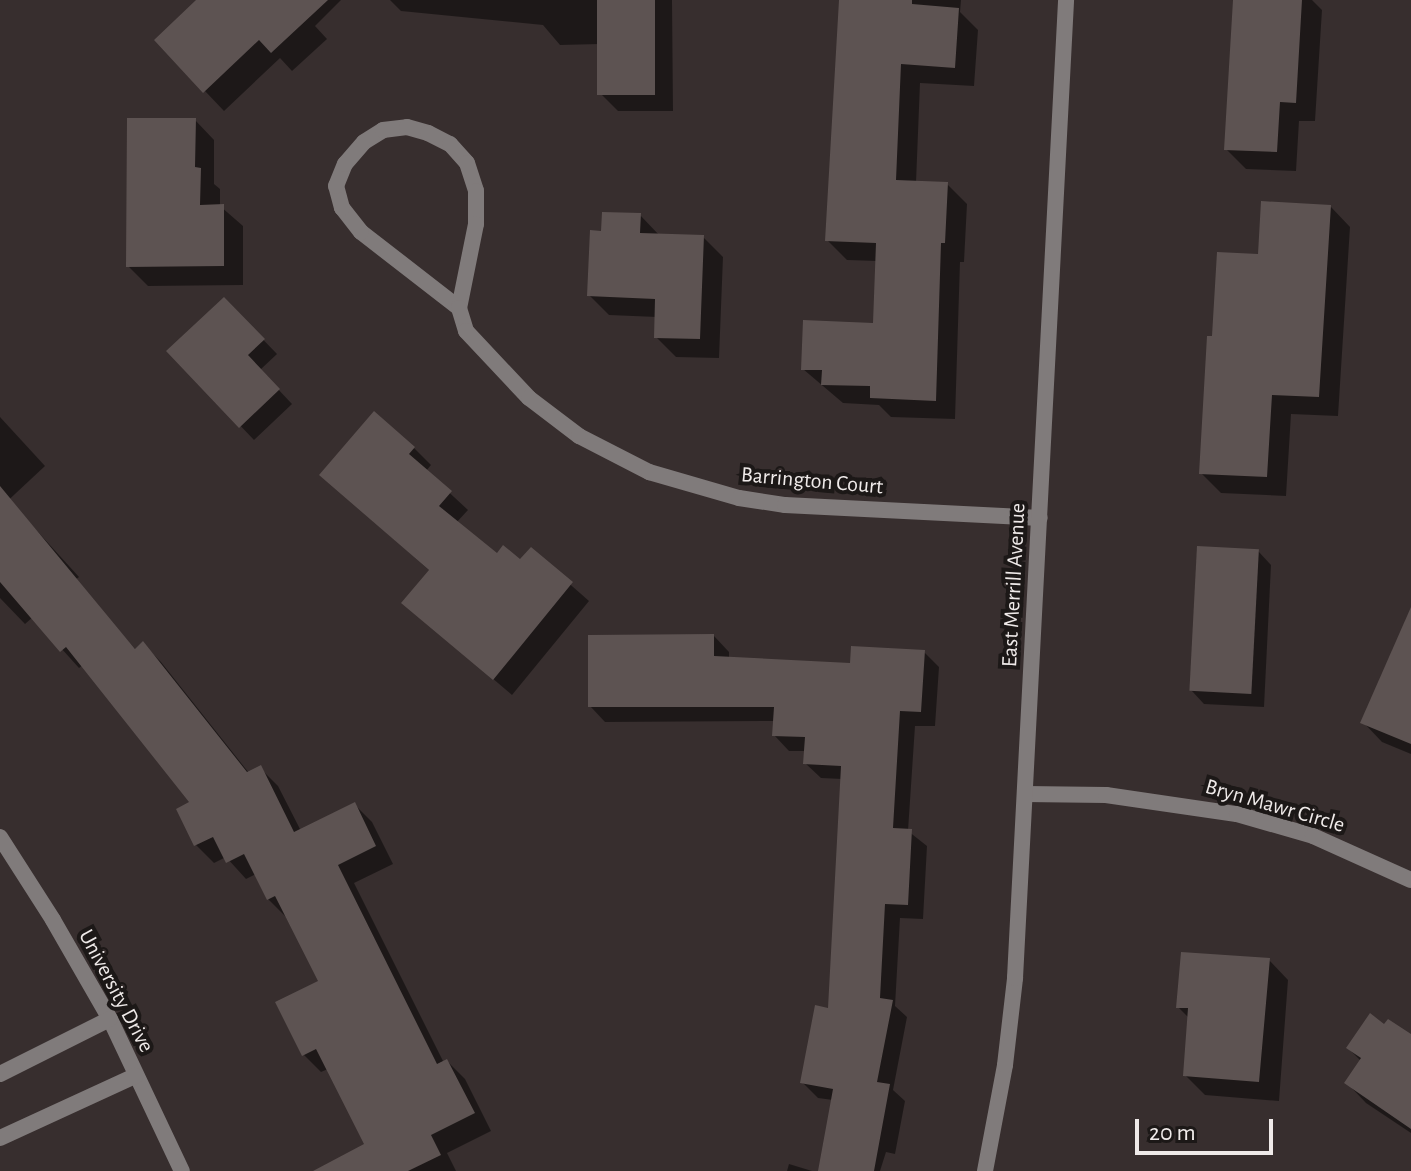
<!DOCTYPE html>
<style>
body{margin:0}
#map{position:relative;width:1411px;height:1171px;overflow:hidden;background:#372e2e;font-family:"Alegreya Sans",sans-serif}
div>[style]{position:absolute}
.shadow>*{inset:0;background:#0007}
.building>*{inset:0;background:#5d5352;transform-origin:0 0}
.minor>*{height:16px;margin:-8px;padding:0 8px;transform-origin:8px;border-radius:8px;background:#807b7b}
span{translate:-50% -50%;white-space:nowrap;text-align:center;line-height:1.15;-webkit-text-stroke:8px #1c1817;paint-order:stroke}
.street-label{font-size:22px;color:#efeae9}
.scale{position:absolute;left:1135px;top:1119px;width:138px;height:36px;box-sizing:border-box;border:4px solid #efeae9;border-top:0;padding-left:10px;font-size:24px;line-height:28px;white-space:nowrap;color:#efeae9;-webkit-text-stroke:6px #1c1817;paint-order:stroke}
</style>
<div id="map">
<div class="shadow">
<i style="clip-path:polygon(199px 0,341px 0,315px 26px,327px 39px,292px 71px,280px 58px,224px 111px,205px 91px)"></i>
<i style="clip-path:polygon(390px 0,672px 0,673px 111px,618px 111px,601px 94px,600px 44px,560px 45px,543px 25px,401px 11px)"></i>
<i style="clip-path:polygon(842px 0,961px 0,960px 12px,978px 30px,974px 86px,920px 83px,916px 183px,947px 184px,967px 204px,964px 262px,960px 262px,955px 419px,891px 417px,879px 405px,843px 403px,803px 369px,875px 325px,877px 261px,847px 260px,827px 240px)"></i>
<i style="clip-path:polygon(1235px 0,1312px 0,1322px 10px,1315px 121px,1299px 121px,1296px 171px,1246px 169px,1226px 149px)"></i>
<i style="clip-path:polygon(195px 120px,214px 140px,214px 184px,220px 189px,220px 206px,243px 226px,243px 285px,148px 286px,128px 266px)"></i>
<i style="clip-path:polygon(1331px 207px,1350px 227px,1338px 416px,1291px 414px,1286px 496px,1221px 493px,1201px 473px,1214px 338px,1260px 256px)"></i>
<i style="clip-path:polygon(640px 215px,660px 236px,703px 237px,723px 257px,719px 358px,676px 357px,656px 337px,657px 317px,609px 315px,589px 295px,603px 233px)"></i>
<i style="clip-path:polygon(224px 299px,277px 354px,260px 370px,292px 404px,254px 440px,169px 351px)"></i>
<i style="clip-path:polygon(0 417px,45px 466px,0 508px)"></i>
<i style="clip-path:polygon(414px 448px,431px 465px,426px 471px,468px 510px,456px 523px,497px 555px,520px 562px,531px 550px,589px 601px,512px 695px,404px 603px,430px 571px,321px 475px)"></i>
<i style="clip-path:polygon(28px 521px,79px 577px,75px 580px,136px 650px,143px 644px,161px 662px,249px 773px,260px 768px,278px 786px,301px 831px,354px 804px,372px 822px,393px 864px,354px 883px,444px 1063px,447px 1061px,465px 1079px,491px 1131px,447px 1153px,456px 1171px,360px 1171px,367px 1145px,328px 1069px,321px 1072px,304px 1055px,320px 982px,286px 917px,268px 899px,256px 874px,246px 879px,226px 857px,214px 863px,196px 845px,193px 803px,83px 665px,79px 668px,33px 617px,25px 624px,0 598px,0 545px)"></i>
<i style="clip-path:polygon(1258px 551px,1271px 565px,1264px 707px,1204px 704px,1191px 690px)"></i>
<i style="clip-path:polygon(1411px 620px,1411px 754px,1382px 742px,1363px 722px)"></i>
<i style="clip-path:polygon(714px 636px,729px 652px,729px 659px,852px 665px,924px 652px,939px 667px,935px 726px,915px 726px,908px 831px,927px 846px,923px 919px,900px 918px,895px 1006px,907px 1017px,893px 1090px,905px 1101px,895px 1154px,886px 1152px,880px 1171px,820px 1171px,833px 1100px,818px 1098px,802px 1082px,830px 1010px,842px 779px,821px 778px,805px 763px,806px 751px,789px 751px,774px 735px,775px 721px,605px 722px,590px 706px)"></i>
<i style="clip-path:polygon(1269px 960px,1288px 980px,1279px 1101px,1205px 1095px,1185px 1075px,1189px 1018px,1178px 1007px)"></i>
<i style="clip-path:polygon(1411px 1037px,1411px 1133px,1366px 1103px,1347px 1083px,1361px 1061px,1348px 1048px)"></i>
<i style="clip-path:polygon(789px 1164px,812px 1171px,787px 1171px)"></i>
</div>
<div class="building">
<i style="clip-path:polygon(196px 0,328px 0,271px 53px,259px 40px,203px 93px,154px 40px)"></i>
<i style="left:597px;top:0;width:58px;height:95px"></i>
<i style="clip-path:polygon(839px 0,912px 0,912px 4px,959px 8px,955px 68px,901px 64px,896px 180px,948px 182px,945px 243px,941px 243px,936px 401px,870px 398px,870px 386px,821px 385px,822px 370px,801px 370px,803px 320px,873px 323px,876px 243px,825px 241px)"></i>
<i style="clip-path:polygon(1233px 0,1302px 0,1296px 103px,1280px 102px,1277px 152px,1224px 150px)"></i>
<i style="clip-path:polygon(127px 118px,196px 118px,195px 167px,201px 168px,200px 205px,224px 204px,224px 266px,126px 267px)"></i>
<i style="clip-path:polygon(1261px 201px,1331px 205px,1319px 397px,1272px 395px,1267px 477px,1199px 474px,1207px 336px,1212px 336px,1217px 252px,1258px 254px)"></i>
<i style="clip-path:polygon(602px 212px,641px 213px,640px 233px,704px 235px,700px 339px,654px 338px,655px 299px,587px 296px,590px 230px,601px 231px)"></i>
<i style="clip-path:polygon(224px 297px,265px 339px,248px 355px,280px 389px,239px 428px,166px 351px)"></i>
<i style="clip-path:polygon(374px 411px,415px 447px,409px 454px,452px 491px,439px 506px,497px 553px,503px 545px,520px 559px,531px 547px,573px 582px,493px 680px,401px 603px,429px 570px,319px 475px)"></i>
<i style="clip-path:polygon(0 486px,135px 649px,143px 641px,247px 772px,261px 765px,294px 832px,355px 802px,376px 846px,338px 865px,437px 1064px,447px 1059px,475px 1113px,431px 1135px,441px 1155px,408px 1171px,313px 1171px,364px 1144px,316px 1049px,302px 1056px,275px 1002px,318px 981px,275px 896px,267px 900px,244px 854px,226px 863px,213px 837px,194px 846px,176px 809px,189px 802px,66px 647px,60px 652px,0 582px)"></i>
<i style="left:1197px;top:546px;width:62px;height:145px;rotate:3deg"></i>
<i style="clip-path:polygon(1411px 607px,1411px 744px,1360px 723px)"></i>
<i style="clip-path:polygon(714px 634px,714px 656px,850px 663px,851px 646px,925px 650px,921px 712px,900px 711px,893px 828px,912px 829px,908px 905px,885px 904px,880px 998px,893px 1000px,877px 1082px,890px 1084px,874px 1171px,818px 1171px,833px 1089px,800px 1083px,815px 1005px,828px 1008px,841px 766px,803px 764px,805px 737px,772px 736px,774px 707px,588px 707px,588px 635px)"></i>
<i style="clip-path:polygon(1181px 952px,1270px 958px,1259px 1082px,1183px 1076px,1188px 1008px,1176px 1008px)"></i>
<i style="clip-path:polygon(1370px 1013px,1384px 1024px,1388px 1019px,1411px 1034px,1411px 1129px,1344px 1083px,1361px 1058px,1346px 1048px)"></i>
</div>
<div class="minor">
<i style="left:459px;top:308px;width:124px;rotate:-142.2deg"></i>
<i style="left:361px;top:232px;width:31px;rotate:-128deg"></i>
<i style="left:342px;top:208px;width:23px;rotate:-105deg"></i>
<i style="left:336px;top:186px;width:24px;rotate:-68deg"></i>
<i style="left:345px;top:164px;width:29px;rotate:-49deg"></i>
<i style="left:364px;top:142px;width:22px;rotate:-32deg"></i>
<i style="left:383px;top:130px;width:24px;rotate:-7deg"></i>
<i style="left:407px;top:127px;width:22px;rotate:16deg"></i>
<i style="left:428px;top:133px;width:25px;rotate:27deg"></i>
<i style="left:450px;top:144px;width:25px;rotate:48deg"></i>
<i style="left:467px;top:163px;width:29px;rotate:72deg"></i>
<i style="left:476px;top:191px;width:33px;rotate:90deg"></i>
<i style="left:476px;top:224px;width:86px;rotate:101.4deg"></i>
<i style="left:459px;top:308px;width:24px;rotate:73deg"></i>
<i style="left:466px;top:331px;width:92px;rotate:46.8deg"></i>
<i style="left:529px;top:398px;width:63px;rotate:37.2deg"></i>
<i style="left:579px;top:436px;width:79px;rotate:27.2deg"></i>
<i style="left:649px;top:472px;width:94px;rotate:16.1deg"></i>
<i style="left:739px;top:498px;width:47px;rotate:8.7deg"></i>
<i style="left:785px;top:505px;width:255px;rotate:2.9deg"></i>
<i style="left:1025px;top:794px;width:81px;rotate:0.7deg"></i>
<i style="left:1106px;top:795px;width:132px;rotate:8.3deg"></i>
<i style="left:1237px;top:814px;width:79px;rotate:16.1deg"></i>
<i style="left:1313px;top:836px;width:107px;rotate:24.2deg"></i>
<i style="left:0;top:837px;width:98px;rotate:57.4deg"></i>
<i style="left:53px;top:920px;width:114px;rotate:60.1deg"></i>
<i style="left:110px;top:1019px;width:168px;rotate:64.7deg"></i>
<i style="left:0;top:1074px;width:123px;rotate:-26.6deg"></i>
<i style="left:0;top:1138px;width:149px;rotate:-24.7deg"></i>
<i style="left:985px;top:1171px;width:108px;rotate:-79.3deg"></i>
<i style="left:1005px;top:1065px;width:88px;rotate:-83.4deg"></i>
<i style="left:1015px;top:978px;width:979px;rotate:-87.01deg"></i>
</div>
<div class="street-label">
<span style="left:812px;top:481px;rotate:5deg">Barrington Court</span>
<span style="left:1014px;top:585px;rotate:-87deg">East Merrill Avenue</span>
<span style="left:1275px;top:806px;rotate:16deg">Bryn Mawr Circle</span>
<span style="left:116px;top:991px;rotate:62deg">University Drive</span>
</div>
<div class="scale">20 m</div>
</div>
